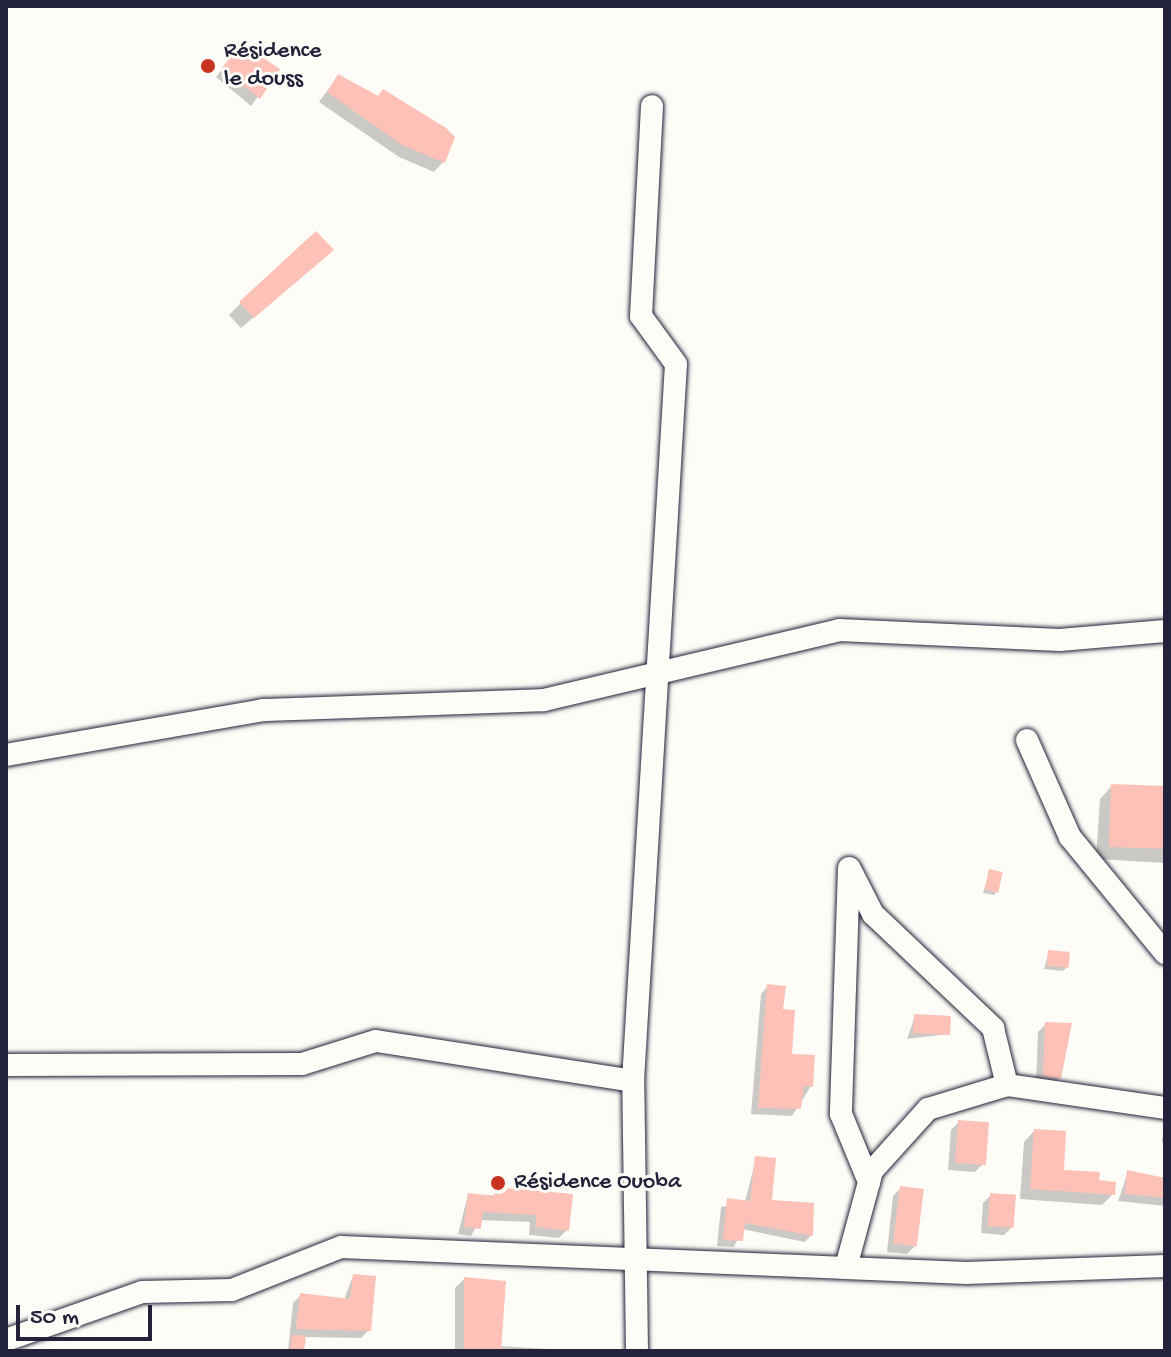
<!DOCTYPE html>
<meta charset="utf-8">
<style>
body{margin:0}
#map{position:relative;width:1171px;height:1357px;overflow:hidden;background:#fdfcf7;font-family:"Gochi Hand",sans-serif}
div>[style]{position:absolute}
.shadow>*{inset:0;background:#0003}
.building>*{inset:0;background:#fdc1b8;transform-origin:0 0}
.roads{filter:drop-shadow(0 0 2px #22223b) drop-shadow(0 0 2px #22223b)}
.minor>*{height:22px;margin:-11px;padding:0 11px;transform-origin:11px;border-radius:11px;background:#fdfcf7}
.dots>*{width:22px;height:22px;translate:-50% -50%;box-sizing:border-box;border:4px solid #fdfcf7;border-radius:50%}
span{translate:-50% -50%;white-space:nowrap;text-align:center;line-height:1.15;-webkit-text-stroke:6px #fdfcf7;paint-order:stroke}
.poi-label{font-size:24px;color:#22223b}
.left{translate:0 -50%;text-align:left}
.frame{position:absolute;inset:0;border:8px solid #22223b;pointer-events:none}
.scale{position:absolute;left:16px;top:1305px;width:136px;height:36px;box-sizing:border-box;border:4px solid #22223b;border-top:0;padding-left:10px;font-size:24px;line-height:28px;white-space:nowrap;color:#22223b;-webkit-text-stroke:6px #fdfcf7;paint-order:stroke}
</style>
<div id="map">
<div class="shadow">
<i style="clip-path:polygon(241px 45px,278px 69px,251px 106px,216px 77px)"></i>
<i style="clip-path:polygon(338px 76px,453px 138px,443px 162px,434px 172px,399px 157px,319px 102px)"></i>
<i style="clip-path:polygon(332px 250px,241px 328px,229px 315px,241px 303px)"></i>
<i style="clip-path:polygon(1112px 786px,1165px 788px,1165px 863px,1096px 859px,1100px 799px)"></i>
<i style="clip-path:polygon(990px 871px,997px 892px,994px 895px,983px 893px)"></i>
<i style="clip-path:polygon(1049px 952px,1067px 967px,1063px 971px,1044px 969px)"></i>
<i style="clip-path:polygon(768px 986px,790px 1056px,811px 1086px,792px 1116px,751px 1114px,761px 994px)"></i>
<i style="clip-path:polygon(915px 1016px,948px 1034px,907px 1039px)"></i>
<i style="clip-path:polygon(1046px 1024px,1059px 1078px,1051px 1086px,1036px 1083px,1038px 1032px)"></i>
<i style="clip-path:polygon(959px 1122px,983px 1164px,975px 1172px,948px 1170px,951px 1130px)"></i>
<i style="clip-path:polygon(1165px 1129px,1165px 1143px,1162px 1142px,1163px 1131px)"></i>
<i style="clip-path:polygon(1034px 1131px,1062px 1171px,1113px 1194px,1102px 1205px,1020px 1199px,1024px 1142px)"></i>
<i style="clip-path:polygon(756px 1158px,770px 1202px,811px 1235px,805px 1242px,742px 1229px,734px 1247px,717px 1246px,721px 1207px,745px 1202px)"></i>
<i style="clip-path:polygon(1128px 1172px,1165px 1178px,1165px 1206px,1118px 1201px)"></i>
<i style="clip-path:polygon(901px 1188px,915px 1246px,907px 1254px,887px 1252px,893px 1196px)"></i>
<i style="clip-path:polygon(468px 1195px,570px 1196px,567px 1230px,559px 1238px,529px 1235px,530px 1222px,480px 1220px,471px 1236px,458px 1234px)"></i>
<i style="clip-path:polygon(991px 1195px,1012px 1227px,1004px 1235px,981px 1233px,983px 1203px)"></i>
<i style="clip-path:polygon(353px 1276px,369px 1330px,361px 1338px,304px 1337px,302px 1351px,288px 1351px,293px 1303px,301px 1295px,344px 1300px)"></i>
<i style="clip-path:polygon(464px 1279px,500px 1346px,577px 1351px,455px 1351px,455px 1288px)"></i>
</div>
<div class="building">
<i style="clip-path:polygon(241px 43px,280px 69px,260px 99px,222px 68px)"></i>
<i style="clip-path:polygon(338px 74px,378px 96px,383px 89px,446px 128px,455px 137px,445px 163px,402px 145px,327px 92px)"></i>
<i style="clip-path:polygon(316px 231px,334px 250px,254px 318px,239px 302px)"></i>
<i style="left:1111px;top:784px;width:54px;height:63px;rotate:2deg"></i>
<i style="left:989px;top:869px;width:14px;height:21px;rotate:12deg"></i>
<i style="left:1048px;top:950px;width:22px;height:16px;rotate:5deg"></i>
<i style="clip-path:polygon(767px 984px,786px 986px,783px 1009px,795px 1010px,792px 1054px,815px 1055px,813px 1087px,804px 1086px,801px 1109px,758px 1108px)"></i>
<i style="left:914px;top:1014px;width:37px;height:19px;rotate:3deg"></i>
<i style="clip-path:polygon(1045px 1022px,1072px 1023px,1061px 1079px,1043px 1076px)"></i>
<i style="left:958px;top:1120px;width:31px;height:43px;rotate:4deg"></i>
<i style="clip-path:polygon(1034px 1129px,1066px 1131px,1064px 1170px,1100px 1172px,1099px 1180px,1116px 1182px,1115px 1195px,1030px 1189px)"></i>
<i style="clip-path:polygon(755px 1156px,776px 1158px,772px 1200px,814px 1203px,813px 1236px,745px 1223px,743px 1241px,723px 1240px,727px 1198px,750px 1201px)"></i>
<i style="clip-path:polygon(1127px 1170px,1165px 1178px,1165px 1198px,1125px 1194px)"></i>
<i style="left:900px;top:1186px;width:24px;height:58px;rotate:7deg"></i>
<i style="clip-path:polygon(494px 1187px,573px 1194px,569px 1231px,535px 1227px,537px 1215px,483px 1212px,481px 1229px,464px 1227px,468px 1193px,494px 1196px)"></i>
<i style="left:990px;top:1193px;width:26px;height:33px;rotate:4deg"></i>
<i style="clip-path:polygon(353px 1274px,376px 1276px,371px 1331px,296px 1329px,300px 1293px,350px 1299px)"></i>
<i style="clip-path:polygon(464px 1277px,506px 1281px,501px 1351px,464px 1351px)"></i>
<i style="clip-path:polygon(292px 1335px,306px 1336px,304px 1351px,290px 1351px)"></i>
</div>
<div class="roads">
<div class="minor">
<i style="left:1027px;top:740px;width:106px;rotate:66.1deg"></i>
<i style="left:1070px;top:837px;width:150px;rotate:50.7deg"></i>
<i style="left:6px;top:755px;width:261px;rotate:-9.9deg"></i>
<i style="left:263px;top:710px;width:281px;rotate:-2deg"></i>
<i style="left:544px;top:700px;width:303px;rotate:-13.3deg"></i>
<i style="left:839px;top:630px;width:221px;rotate:2.6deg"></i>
<i style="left:1060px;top:640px;width:105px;rotate:-4.9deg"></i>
<i style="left:849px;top:868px;width:246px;rotate:91.9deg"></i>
<i style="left:841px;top:1114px;width:74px;rotate:67.6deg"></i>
<i style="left:850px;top:869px;width:51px;rotate:62.9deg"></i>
<i style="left:873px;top:914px;width:166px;rotate:43.5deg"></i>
<i style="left:993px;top:1028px;width:59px;rotate:76.2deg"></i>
<i style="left:6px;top:1065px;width:296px;rotate:-0.2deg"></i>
<i style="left:302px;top:1064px;width:77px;rotate:-17.3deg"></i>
<i style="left:376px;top:1041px;width:260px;rotate:8.8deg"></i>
<i style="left:846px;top:1267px;width:99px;rotate:-74.8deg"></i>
<i style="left:872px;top:1171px;width:84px;rotate:-47.9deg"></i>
<i style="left:928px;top:1109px;width:83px;rotate:-16.9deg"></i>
<i style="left:1007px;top:1085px;width:160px;rotate:8.3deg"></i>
<i style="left:6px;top:1340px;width:144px;rotate:-19.4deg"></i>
<i style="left:142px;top:1292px;width:90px;rotate:-1.3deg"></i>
<i style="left:232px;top:1290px;width:117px;rotate:-21.5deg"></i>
<i style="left:341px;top:1247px;width:626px;rotate:2.38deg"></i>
<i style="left:966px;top:1273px;width:199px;rotate:-2deg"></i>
<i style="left:637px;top:1351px;width:270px;rotate:-90.8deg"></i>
<i style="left:633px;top:1081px;width:718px;rotate:-86.57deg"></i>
<i style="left:676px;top:364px;width:59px;rotate:-126.1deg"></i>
<i style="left:641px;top:316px;width:210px;rotate:-87deg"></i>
</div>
</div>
<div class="dots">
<i style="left:208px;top:66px;background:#c8321e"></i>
<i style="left:498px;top:1183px;background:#c8321e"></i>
</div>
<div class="poi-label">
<span class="left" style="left:224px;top:66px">Résidence<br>le douss</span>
<span class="left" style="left:514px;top:1183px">Résidence Ouoba</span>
</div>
<div class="frame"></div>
<div class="scale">50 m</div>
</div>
